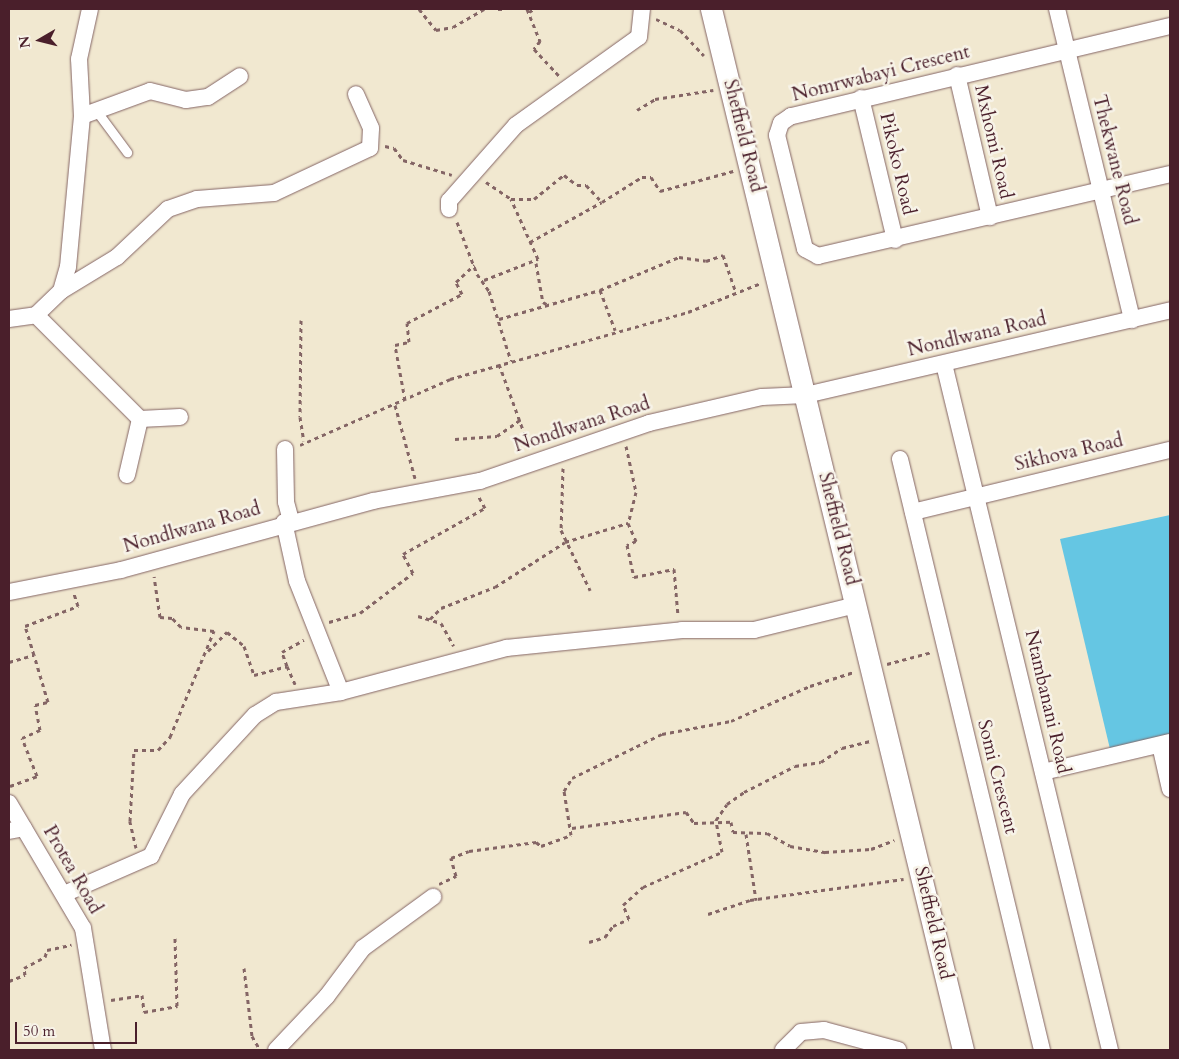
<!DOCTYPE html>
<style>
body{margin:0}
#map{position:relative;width:1179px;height:1059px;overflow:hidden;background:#f1e8d0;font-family:Cardo,serif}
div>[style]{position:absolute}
.water>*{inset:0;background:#65c6e3}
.path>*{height:3px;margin-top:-1.5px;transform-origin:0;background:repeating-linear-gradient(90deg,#846565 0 4px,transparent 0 8px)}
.roads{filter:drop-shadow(0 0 1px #846565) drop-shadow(0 0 1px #846565)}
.service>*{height:9px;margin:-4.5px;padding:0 4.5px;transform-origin:4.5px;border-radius:4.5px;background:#fff}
.minor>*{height:16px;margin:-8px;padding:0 8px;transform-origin:8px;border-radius:8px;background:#fff}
.tertiary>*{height:21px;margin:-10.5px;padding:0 10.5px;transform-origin:10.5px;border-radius:10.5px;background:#fff}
span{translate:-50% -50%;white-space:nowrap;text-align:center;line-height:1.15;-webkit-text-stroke:5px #f7f3e8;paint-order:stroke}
.street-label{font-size:19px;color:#4a1f2b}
.frame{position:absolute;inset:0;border:10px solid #4a1f2b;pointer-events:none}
.north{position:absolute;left:15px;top:15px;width:50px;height:50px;-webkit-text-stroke:4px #f7f3e8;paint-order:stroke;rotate:262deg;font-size:14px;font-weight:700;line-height:20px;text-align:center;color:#4a1f2b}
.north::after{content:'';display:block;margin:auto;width:18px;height:22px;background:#4a1f2b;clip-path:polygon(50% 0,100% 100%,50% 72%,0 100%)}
.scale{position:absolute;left:15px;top:1022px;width:122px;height:22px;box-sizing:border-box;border:2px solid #4a1f2b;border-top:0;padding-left:6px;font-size:15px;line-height:18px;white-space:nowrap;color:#4a1f2b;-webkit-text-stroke:4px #f7f3e8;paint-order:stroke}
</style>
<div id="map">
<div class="water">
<i style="clip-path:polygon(1170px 515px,1170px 734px,1110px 749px,1060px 539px)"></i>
</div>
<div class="path">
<i style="left:419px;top:9px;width:27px;rotate:51deg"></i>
<i style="left:436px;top:30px;width:17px;rotate:-10deg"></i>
<i style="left:453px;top:27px;width:36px;rotate:-30deg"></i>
<i style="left:498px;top:9px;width:5px"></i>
<i style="left:527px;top:9px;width:35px;rotate:68deg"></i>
<i style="left:540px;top:41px;width:10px;rotate:127deg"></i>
<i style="left:534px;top:49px;width:37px;rotate:47deg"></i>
<i style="left:529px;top:12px;width:6px;rotate:-31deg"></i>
<i style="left:656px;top:19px;width:26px;rotate:25deg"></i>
<i style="left:680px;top:30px;width:35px;rotate:47deg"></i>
<i style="left:637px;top:110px;width:21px;rotate:-31deg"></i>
<i style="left:655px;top:99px;width:59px;rotate:-8.8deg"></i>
<i style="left:385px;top:146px;width:9px;rotate:13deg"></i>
<i style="left:394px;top:148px;width:15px;rotate:53deg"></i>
<i style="left:403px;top:160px;width:51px;rotate:17deg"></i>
<i style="left:486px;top:182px;width:30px;rotate:34deg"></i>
<i style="left:511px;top:199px;width:23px"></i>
<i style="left:534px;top:199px;width:38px;rotate:-39deg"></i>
<i style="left:564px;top:175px;width:16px;rotate:38deg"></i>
<i style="left:577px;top:185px;width:9px"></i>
<i style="left:586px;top:185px;width:23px;rotate:47deg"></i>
<i style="left:602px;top:202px;width:47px;rotate:-32deg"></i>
<i style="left:642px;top:177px;width:9px"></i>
<i style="left:651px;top:177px;width:17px;rotate:57deg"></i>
<i style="left:660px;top:191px;width:76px;rotate:-15.3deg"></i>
<i style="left:457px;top:222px;width:56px;rotate:69deg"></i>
<i style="left:477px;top:274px;width:21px;rotate:55deg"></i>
<i style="left:489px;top:291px;width:73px;rotate:72.6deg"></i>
<i style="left:530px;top:242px;width:82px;rotate:-29.1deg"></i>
<i style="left:536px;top:263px;width:40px;rotate:80deg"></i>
<i style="left:543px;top:302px;width:6px;rotate:31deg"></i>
<i style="left:484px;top:280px;width:58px;rotate:-21.3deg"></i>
<i style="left:538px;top:259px;width:66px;rotate:-114.2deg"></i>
<i style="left:600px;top:290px;width:43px;rotate:69.4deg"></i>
<i style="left:499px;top:319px;width:105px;rotate:-16deg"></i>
<i style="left:600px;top:290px;width:86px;rotate:-22.7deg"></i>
<i style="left:679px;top:257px;width:27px;rotate:8deg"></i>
<i style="left:706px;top:261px;width:18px;rotate:-19deg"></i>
<i style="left:723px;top:255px;width:39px;rotate:71deg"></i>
<i style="left:301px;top:320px;width:97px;rotate:90.6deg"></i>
<i style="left:300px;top:417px;width:24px;rotate:81deg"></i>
<i style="left:499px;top:364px;width:90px;rotate:70deg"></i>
<i style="left:405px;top:400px;width:56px;rotate:-100.3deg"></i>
<i style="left:395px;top:345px;width:14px;rotate:-12deg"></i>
<i style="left:409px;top:342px;width:19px;rotate:-96deg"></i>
<i style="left:407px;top:323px;width:62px;rotate:-27.8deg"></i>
<i style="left:462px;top:294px;width:13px;rotate:-117deg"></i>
<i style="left:456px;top:282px;width:25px;rotate:-43deg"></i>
<i style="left:395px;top:405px;width:76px;rotate:74.7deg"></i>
<i style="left:455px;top:439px;width:42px;rotate:-4.1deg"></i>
<i style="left:497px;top:436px;width:29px;rotate:-35deg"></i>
<i style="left:300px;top:445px;width:164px;rotate:-23.7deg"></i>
<i style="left:450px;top:379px;width:247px;rotate:-15.7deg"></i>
<i style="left:688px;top:312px;width:79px;rotate:-21.7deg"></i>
<i style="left:626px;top:446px;width:47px;rotate:77.7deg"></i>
<i style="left:636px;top:492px;width:32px;rotate:104deg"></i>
<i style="left:628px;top:523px;width:20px;rotate:66deg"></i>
<i style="left:636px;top:541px;width:10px;rotate:156deg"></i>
<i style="left:627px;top:545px;width:33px;rotate:78deg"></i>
<i style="left:634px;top:577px;width:41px;rotate:-11.3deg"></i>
<i style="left:674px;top:569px;width:47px;rotate:85.1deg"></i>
<i style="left:563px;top:468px;width:62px;rotate:91.8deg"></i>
<i style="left:561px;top:530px;width:67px;rotate:64.2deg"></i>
<i style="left:418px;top:616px;width:24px;rotate:17deg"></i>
<i style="left:441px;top:623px;width:26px;rotate:61deg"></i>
<i style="left:430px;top:619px;width:16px;rotate:-45deg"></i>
<i style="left:441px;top:608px;width:58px;rotate:-21.3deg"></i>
<i style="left:495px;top:587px;width:83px;rotate:-32.7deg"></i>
<i style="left:565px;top:542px;width:66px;rotate:-16.8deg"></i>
<i style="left:329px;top:622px;width:32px;rotate:-16deg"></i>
<i style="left:360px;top:613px;width:66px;rotate:-37deg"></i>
<i style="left:413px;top:573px;width:21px;rotate:-118deg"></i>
<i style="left:403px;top:554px;width:94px;rotate:-29.3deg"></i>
<i style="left:485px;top:508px;width:13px;rotate:-119deg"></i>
<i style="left:208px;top:651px;width:27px;rotate:-45deg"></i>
<i style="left:227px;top:632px;width:22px;rotate:39deg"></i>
<i style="left:244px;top:646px;width:31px;rotate:71deg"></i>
<i style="left:254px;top:675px;width:34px;rotate:-15deg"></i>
<i style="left:287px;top:666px;width:20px;rotate:66deg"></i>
<i style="left:9px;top:662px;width:26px;rotate:-16deg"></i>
<i style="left:34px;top:655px;width:30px;rotate:-107deg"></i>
<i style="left:25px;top:626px;width:57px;rotate:-20.7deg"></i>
<i style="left:78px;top:606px;width:13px;rotate:-108deg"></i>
<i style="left:887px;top:664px;width:47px;rotate:-14.9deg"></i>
<i style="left:287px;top:666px;width:15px;rotate:-110deg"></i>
<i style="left:282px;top:652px;width:25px;rotate:-29deg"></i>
<i style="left:10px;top:786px;width:29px;rotate:-20deg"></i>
<i style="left:37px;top:776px;width:41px;rotate:-111.5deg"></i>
<i style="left:22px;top:738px;width:20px;rotate:-24deg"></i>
<i style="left:40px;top:730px;width:25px;rotate:-101deg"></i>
<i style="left:35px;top:705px;width:13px;rotate:-13deg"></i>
<i style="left:48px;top:702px;width:49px;rotate:-106.6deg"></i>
<i style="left:572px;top:828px;width:115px;rotate:-8deg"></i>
<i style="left:686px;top:812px;width:14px;rotate:54deg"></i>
<i style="left:694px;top:823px;width:37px;rotate:-2deg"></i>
<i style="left:731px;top:822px;width:10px;rotate:79deg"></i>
<i style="left:733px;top:832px;width:34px;rotate:2deg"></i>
<i style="left:767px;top:833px;width:26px;rotate:29deg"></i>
<i style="left:790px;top:846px;width:36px;rotate:10deg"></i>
<i style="left:825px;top:852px;width:46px;rotate:-3.7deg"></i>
<i style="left:871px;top:849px;width:25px;rotate:-21deg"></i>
<i style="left:746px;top:834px;width:67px;rotate:81.4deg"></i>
<i style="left:136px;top:848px;width:28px;rotate:-103deg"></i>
<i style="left:130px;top:821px;width:71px;rotate:-86.8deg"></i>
<i style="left:134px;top:750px;width:24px"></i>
<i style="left:158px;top:750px;width:18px;rotate:-47deg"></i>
<i style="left:170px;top:737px;width:115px;rotate:-67.5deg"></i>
<i style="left:214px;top:631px;width:33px;rotate:-173deg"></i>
<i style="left:181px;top:627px;width:13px;rotate:-135deg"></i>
<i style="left:172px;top:618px;width:12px;rotate:-175deg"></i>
<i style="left:160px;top:617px;width:41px;rotate:-98.3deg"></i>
<i style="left:439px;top:884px;width:19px;rotate:-25deg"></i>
<i style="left:456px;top:876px;width:19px;rotate:-106deg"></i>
<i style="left:451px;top:858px;width:19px;rotate:-21deg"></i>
<i style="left:469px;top:851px;width:68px;rotate:-7.7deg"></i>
<i style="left:536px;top:842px;width:6px;rotate:39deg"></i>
<i style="left:541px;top:846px;width:32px;rotate:-20deg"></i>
<i style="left:571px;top:835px;width:45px;rotate:-99deg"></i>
<i style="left:564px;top:791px;width:15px;rotate:-58deg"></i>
<i style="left:572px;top:778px;width:100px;rotate:-26.1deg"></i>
<i style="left:662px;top:734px;width:70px;rotate:-10.7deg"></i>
<i style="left:731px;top:721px;width:86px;rotate:-23.9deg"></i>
<i style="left:810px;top:686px;width:46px;rotate:-17.7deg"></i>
<i style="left:708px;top:914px;width:44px;rotate:-18.4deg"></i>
<i style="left:750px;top:900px;width:155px;rotate:-7.8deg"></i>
<i style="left:589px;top:942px;width:17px;rotate:-17deg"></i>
<i style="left:605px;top:937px;width:14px;rotate:-54deg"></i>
<i style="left:613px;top:926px;width:17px;rotate:-24deg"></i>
<i style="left:629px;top:919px;width:15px;rotate:-113deg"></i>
<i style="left:623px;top:905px;width:27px;rotate:-42deg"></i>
<i style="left:643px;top:887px;width:86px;rotate:-23.9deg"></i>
<i style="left:722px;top:852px;width:33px;rotate:-101deg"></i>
<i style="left:716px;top:820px;width:19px;rotate:-55deg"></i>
<i style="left:727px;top:804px;width:21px;rotate:-35deg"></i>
<i style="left:744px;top:792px;width:57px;rotate:-27deg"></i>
<i style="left:795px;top:766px;width:26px;rotate:-9deg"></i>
<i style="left:821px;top:762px;width:25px;rotate:-34deg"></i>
<i style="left:842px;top:748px;width:30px;rotate:-14deg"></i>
<i style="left:244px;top:968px;width:68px;rotate:83.3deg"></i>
<i style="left:252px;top:1036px;width:16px;rotate:60deg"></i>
<i style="left:9px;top:981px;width:17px;rotate:-21deg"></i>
<i style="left:25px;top:975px;width:7px;rotate:-98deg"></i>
<i style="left:24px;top:968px;width:24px;rotate:-28deg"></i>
<i style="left:45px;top:957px;width:7px;rotate:-74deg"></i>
<i style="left:47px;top:950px;width:25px;rotate:-12deg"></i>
<i style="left:111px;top:1000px;width:31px;rotate:-9deg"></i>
<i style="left:142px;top:995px;width:17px;rotate:83deg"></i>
<i style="left:144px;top:1012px;width:34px;rotate:-10deg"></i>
<i style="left:177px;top:1006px;width:68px;rotate:-91.7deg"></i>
</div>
<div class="roads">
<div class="service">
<i style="left:98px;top:113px;width:49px;rotate:53.4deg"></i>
</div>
<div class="minor">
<i style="left:1057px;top:9px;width:320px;rotate:76.4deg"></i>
<i style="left:1170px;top:26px;width:390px;rotate:166.6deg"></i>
<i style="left:791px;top:116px;width:12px;rotate:145deg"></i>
<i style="left:781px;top:123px;width:13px;rotate:108deg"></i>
<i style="left:777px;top:135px;width:117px;rotate:76.2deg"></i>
<i style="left:805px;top:249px;width:15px;rotate:28deg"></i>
<i style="left:818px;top:256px;width:361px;rotate:-13.1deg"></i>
<i style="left:957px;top:75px;width:146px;rotate:76.9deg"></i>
<i style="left:861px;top:98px;width:146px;rotate:76.5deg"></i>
<i style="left:82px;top:116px;width:72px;rotate:-20.2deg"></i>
<i style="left:150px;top:91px;width:37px;rotate:14deg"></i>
<i style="left:186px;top:100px;width:22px;rotate:-8deg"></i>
<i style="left:208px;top:97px;width:38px;rotate:-33deg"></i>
<i style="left:449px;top:209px;width:8px;rotate:-90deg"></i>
<i style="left:449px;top:201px;width:101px;rotate:-48.6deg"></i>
<i style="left:516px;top:125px;width:151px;rotate:-35.6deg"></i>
<i style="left:639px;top:37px;width:28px;rotate:-84deg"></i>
<i style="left:61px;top:291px;width:66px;rotate:-31.3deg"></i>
<i style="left:117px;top:257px;width:70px;rotate:-43.3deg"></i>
<i style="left:168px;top:209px;width:31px;rotate:-19deg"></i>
<i style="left:197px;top:199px;width:77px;rotate:-4.5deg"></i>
<i style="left:274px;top:193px;width:106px;rotate:-25.1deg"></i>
<i style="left:370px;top:148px;width:20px;rotate:-87deg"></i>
<i style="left:371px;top:128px;width:37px;rotate:-114deg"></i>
<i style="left:36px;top:315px;width:147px;rotate:45deg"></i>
<i style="left:9px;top:319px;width:27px;rotate:-8deg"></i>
<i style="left:36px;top:315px;width:35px;rotate:-44deg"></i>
<i style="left:61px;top:291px;width:25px;rotate:-74deg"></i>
<i style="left:68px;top:267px;width:152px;rotate:-84.7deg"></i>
<i style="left:82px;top:116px;width:57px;rotate:-93deg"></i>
<i style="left:79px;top:59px;width:51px;rotate:-77.6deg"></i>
<i style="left:944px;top:364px;width:706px;rotate:76.4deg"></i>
<i style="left:140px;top:419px;width:40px;rotate:-2.9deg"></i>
<i style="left:285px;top:449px;width:53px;rotate:88.9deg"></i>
<i style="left:286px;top:502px;width:20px;rotate:75deg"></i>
<i style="left:900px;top:459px;width:608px;rotate:76.49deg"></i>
<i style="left:127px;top:475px;width:57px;rotate:-76.9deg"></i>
<i style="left:913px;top:512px;width:264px;rotate:-13.6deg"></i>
<i style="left:284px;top:522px;width:60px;rotate:77.6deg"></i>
<i style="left:297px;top:581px;width:119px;rotate:68.4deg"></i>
<i style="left:9px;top:592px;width:114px;rotate:-11.1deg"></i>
<i style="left:121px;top:570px;width:261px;rotate:-15.3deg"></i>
<i style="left:373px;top:501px;width:109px;rotate:-10.6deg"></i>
<i style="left:480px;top:481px;width:179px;rotate:-18.9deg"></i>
<i style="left:649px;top:423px;width:116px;rotate:-13deg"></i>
<i style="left:762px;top:397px;width:44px;rotate:-2.6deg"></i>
<i style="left:806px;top:395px;width:374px;rotate:-13.1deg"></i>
<i style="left:1160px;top:745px;width:45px;rotate:77.2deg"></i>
<i style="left:1043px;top:772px;width:130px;rotate:-13.3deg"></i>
<i style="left:9px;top:803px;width:145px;rotate:59.4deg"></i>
<i style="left:83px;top:928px;width:124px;rotate:80.7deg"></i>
<i style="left:9px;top:831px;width:15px;rotate:-11deg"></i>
<i style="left:64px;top:894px;width:95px;rotate:-23.6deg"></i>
<i style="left:151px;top:856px;width:69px;rotate:-63.4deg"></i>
<i style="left:182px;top:794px;width:108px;rotate:-47.3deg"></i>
<i style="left:255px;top:715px;width:25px;rotate:-32deg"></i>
<i style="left:276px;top:702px;width:66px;rotate:-8.7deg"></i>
<i style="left:341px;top:692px;width:171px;rotate:-14.9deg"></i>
<i style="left:506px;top:648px;width:177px;rotate:-5.8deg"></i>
<i style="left:682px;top:630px;width:72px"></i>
<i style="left:754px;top:630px;width:105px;rotate:-13.8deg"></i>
<i style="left:276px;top:1050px;width:74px;rotate:-46.6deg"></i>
<i style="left:327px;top:996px;width:60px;rotate:-53.1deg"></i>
<i style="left:363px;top:948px;width:87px;rotate:-36.1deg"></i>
<i style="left:783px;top:1050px;width:25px;rotate:-45deg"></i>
<i style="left:801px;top:1032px;width:23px;rotate:-5deg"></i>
<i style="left:824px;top:1030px;width:77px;rotate:15.1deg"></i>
</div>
<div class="tertiary">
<i style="left:711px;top:9px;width:1071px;rotate:76.39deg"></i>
</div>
</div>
<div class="street-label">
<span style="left:881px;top:74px;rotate:-14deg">Nomrwabayi Crescent</span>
<span style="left:743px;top:136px;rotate:76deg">Sheffield Road</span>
<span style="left:993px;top:142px;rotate:77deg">Mxhomi Road</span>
<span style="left:1114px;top:160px;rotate:76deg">Thekwane Road</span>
<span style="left:897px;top:164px;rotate:77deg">Pikoko Road</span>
<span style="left:977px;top:335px;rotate:-13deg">Nondlwana Road</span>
<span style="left:582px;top:425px;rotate:-18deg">Nondlwana Road</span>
<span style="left:1069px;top:453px;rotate:-13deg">Sikhova Road</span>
<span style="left:192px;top:528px;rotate:-16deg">Nondlwana Road</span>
<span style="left:838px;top:529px;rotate:76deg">Sheffield Road</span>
<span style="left:1047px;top:702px;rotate:77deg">Ntambanani Road</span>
<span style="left:997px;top:777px;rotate:76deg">Somi Crescent</span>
<span style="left:72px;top:870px;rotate:60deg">Protea Road</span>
<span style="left:933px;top:923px;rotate:77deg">Sheffield Road</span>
</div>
<div class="frame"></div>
<div class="north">N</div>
<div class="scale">50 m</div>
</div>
